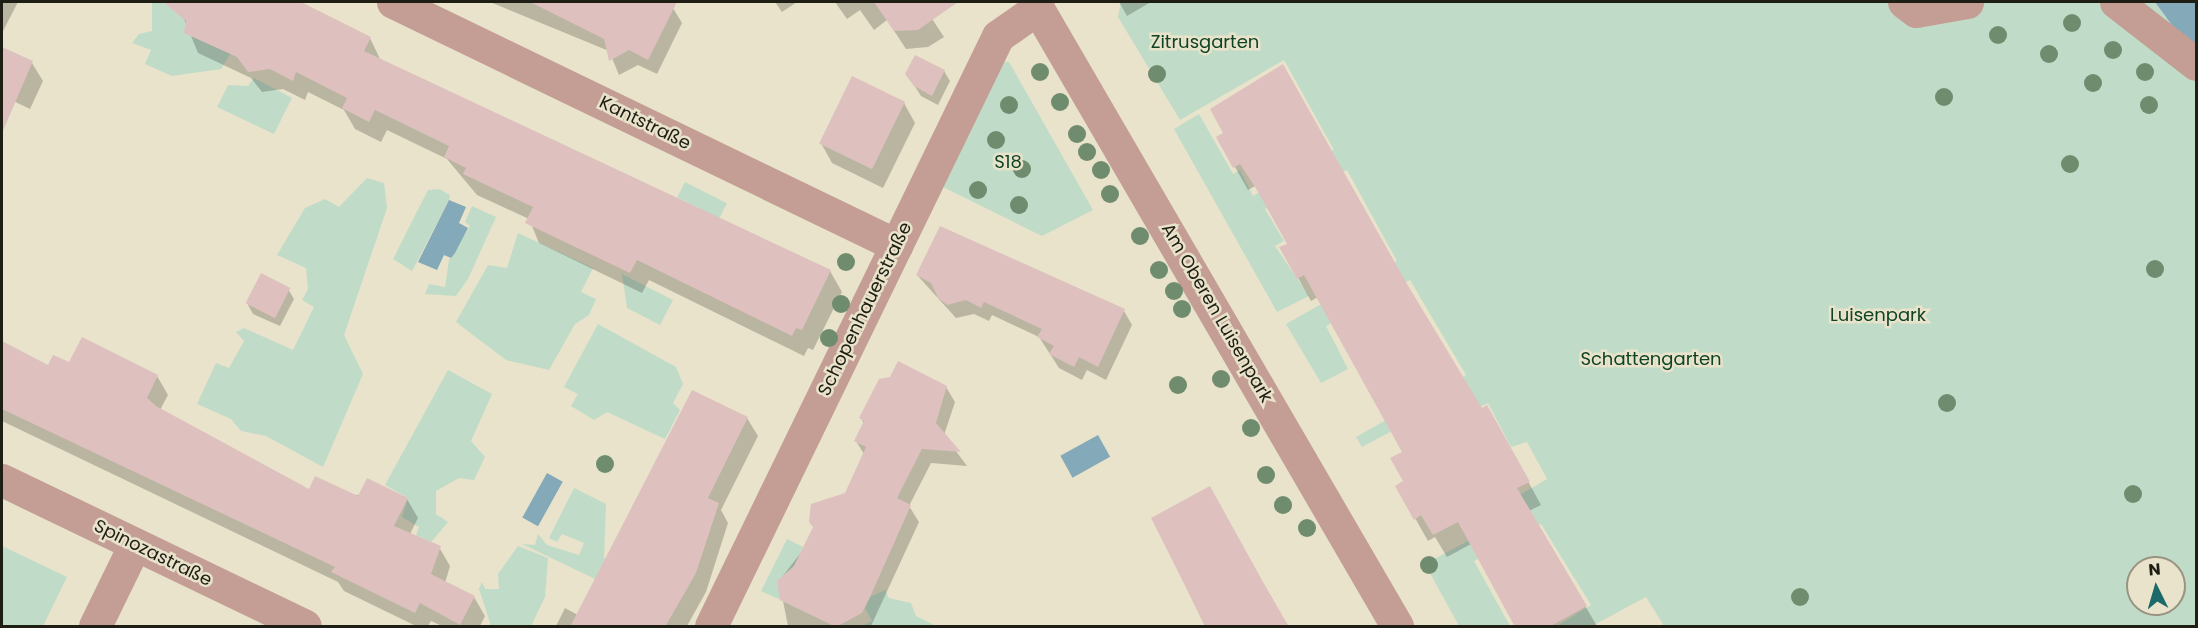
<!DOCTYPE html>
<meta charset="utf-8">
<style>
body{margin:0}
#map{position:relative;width:2198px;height:628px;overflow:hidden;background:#e8e3ca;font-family:Poppins,sans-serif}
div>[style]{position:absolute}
.green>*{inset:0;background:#c0dcc8;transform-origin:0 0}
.water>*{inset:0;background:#84a9b9;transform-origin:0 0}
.shadow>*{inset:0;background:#0003}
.building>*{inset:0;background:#dec0bf;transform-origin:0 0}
.street>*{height:33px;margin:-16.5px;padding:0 16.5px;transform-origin:16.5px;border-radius:16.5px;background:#c49e94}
.trees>*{width:18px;height:18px;margin:-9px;border-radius:50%;background:#708c6f}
span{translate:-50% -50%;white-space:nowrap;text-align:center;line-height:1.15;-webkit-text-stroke:5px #e8e3ca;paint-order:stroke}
.park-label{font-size:18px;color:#0d4425}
.street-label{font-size:18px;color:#1f1e14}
.frame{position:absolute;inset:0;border:3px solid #1f1e14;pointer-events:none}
.north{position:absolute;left:2126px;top:556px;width:60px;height:60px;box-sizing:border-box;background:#e8e3ca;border:2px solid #989481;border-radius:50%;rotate:355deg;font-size:16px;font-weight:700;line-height:24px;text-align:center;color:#1f1e14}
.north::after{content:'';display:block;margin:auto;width:21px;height:27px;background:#1c6969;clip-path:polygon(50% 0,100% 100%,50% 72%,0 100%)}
</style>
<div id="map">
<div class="green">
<i style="clip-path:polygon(176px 2px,246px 29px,221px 69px,172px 76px,145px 64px,151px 50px,132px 43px,139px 34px,152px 31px,152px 3px)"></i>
<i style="clip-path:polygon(evenodd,1121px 2px,2196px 2px,2196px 626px,1664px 626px,1646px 597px,1592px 626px,1557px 626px,1591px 605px,1541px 524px,1474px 561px,1510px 626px,1459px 626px,1425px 564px,1481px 534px,1475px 521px,1547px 479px,1527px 442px,1511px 447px,1488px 403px,1480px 407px,1469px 390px,1362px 447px,1356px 437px,1466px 375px,1410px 280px,1326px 326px,1348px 369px,1321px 383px,1286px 324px,1397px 261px,1347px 170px,1265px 209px,1284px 241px,1275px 246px,1309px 296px,1277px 312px,1174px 129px,1199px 114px,1233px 174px,1240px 170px,1253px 196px,1334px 150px,1284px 60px,1180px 120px,1118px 17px,1121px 2px,2138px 568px,2174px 568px,2174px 604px,2138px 604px,2138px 568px)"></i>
<i style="clip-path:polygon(1009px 62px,1093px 210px,1042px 236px,941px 186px,998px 63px)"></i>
<i style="clip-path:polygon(254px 78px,292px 98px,274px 134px,217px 107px,228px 85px,248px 86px)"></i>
<i style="clip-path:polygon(367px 178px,384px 183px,387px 208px,344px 335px,363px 374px,323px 467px,266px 436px,241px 431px,231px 419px,197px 404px,216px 363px,229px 368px,244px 341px,236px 332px,244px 328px,293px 350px,314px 307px,302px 300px,308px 289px,306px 268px,277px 255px,305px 208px,325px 199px,339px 207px)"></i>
<i style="left:685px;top:182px;width:47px;height:17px;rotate:27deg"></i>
<i style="clip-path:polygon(439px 189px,450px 195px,449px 200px,412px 271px,393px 259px,428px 190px)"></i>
<i style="clip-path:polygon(472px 206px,496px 217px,468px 279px,456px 296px,425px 294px,429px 284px,445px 287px,449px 260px,470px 226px,465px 222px)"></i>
<i style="clip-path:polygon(518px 233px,593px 268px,581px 292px,596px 299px,589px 315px,575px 324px,549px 370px,506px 360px,456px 322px,488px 265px,507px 268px)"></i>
<i style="clip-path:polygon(622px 274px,673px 300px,660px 325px,627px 308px)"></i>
<i style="clip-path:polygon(598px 324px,676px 367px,683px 384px,673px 403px,680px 410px,665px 439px,607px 412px,594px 420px,571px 406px,578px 394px,564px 387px)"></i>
<i style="clip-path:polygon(448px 370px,492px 394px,471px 441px,485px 457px,474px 480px,459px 478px,436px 491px,436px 514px,448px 522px,431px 542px,416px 535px,419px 527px,402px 517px,408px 498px,385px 485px)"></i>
<i style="clip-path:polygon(574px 488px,606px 504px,604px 558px,628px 570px,618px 590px,522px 544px,535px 545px,538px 534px,547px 545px,579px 555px,584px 543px,562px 534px,557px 542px,549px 538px)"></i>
<i style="clip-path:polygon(787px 539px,803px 547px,792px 570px,777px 581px,781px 600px,761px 591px)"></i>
<i style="clip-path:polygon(2px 546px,67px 577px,43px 626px,2px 626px)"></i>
<i style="clip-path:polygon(518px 546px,548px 558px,545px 597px,531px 626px,491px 626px,479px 589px,482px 582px,485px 589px,499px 589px,498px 574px)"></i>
<i style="clip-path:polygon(885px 590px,889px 598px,911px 603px,916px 616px,936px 626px,862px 626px,872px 621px,865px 608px,870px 597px)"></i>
</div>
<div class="water">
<i style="clip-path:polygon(2155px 2px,2196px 2px,2196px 47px,2177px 32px)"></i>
<i style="clip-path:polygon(449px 200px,466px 207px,459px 223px,468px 228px,455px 253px,451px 258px,444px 255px,437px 270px,418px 262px)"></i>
<i style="left:1098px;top:435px;width:25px;height:43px;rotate:61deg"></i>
<i style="left:547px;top:473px;width:18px;height:51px;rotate:29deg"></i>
</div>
<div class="shadow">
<i style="clip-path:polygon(2px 2px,18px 2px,2px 33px)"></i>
<i style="clip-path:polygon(177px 2px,297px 2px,370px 38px,381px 61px,830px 271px,842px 292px,813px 350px,808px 348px,804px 356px,649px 280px,642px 293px,539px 243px,529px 219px,477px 195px,447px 159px,387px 130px,381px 142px,355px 129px,344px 110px,308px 92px,305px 100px,283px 89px,262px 92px,251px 78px,198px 53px)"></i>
<i style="clip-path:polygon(490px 2px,660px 2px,673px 8px,682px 23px,657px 74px,638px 65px,619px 75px,609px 51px)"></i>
<i style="clip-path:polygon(775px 2px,797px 2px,782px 12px)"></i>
<i style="clip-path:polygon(835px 2px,921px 2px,944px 37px,928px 47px,906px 49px,887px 20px,874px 30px,860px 10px,847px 19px)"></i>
<i style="clip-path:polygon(1119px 2px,1151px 2px,1127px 16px)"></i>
<i style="clip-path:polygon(2px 49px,32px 63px,43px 81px,30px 109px,7px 98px,2px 109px)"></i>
<i style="clip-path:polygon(944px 71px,950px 81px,938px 105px,921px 96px,907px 74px)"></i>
<i style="clip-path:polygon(904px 103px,915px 123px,883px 188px,832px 163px,821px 143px)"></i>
<i style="clip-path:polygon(1218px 137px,1410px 292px,1482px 410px,1500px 430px,1541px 505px,1529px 511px,1597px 626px,1517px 626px,1471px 544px,1447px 557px,1435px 537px,1428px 541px,1397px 486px,1405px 481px,1404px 452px,1318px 297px,1311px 301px,1298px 278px,1289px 244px,1255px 186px,1248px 190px)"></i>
<i style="clip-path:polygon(917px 275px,1124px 311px,1132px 325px,1106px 380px,1087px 370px,1082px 380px,1059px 368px,1039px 337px,992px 315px,989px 321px,974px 314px,956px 318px)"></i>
<i style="clip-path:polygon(288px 289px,294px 299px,280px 326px,253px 314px,247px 303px)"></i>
<i style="clip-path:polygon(2px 344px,49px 367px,69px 364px,157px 376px,168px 395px,160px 410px,309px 491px,407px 499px,418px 518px,410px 534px,439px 547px,450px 566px,445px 583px,474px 597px,485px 616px,480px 626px,442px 626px,431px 621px,428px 626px,416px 626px,344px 591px,338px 582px,2px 421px)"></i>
<i style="clip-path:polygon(946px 387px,955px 402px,944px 435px,967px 466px,931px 463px,909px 506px,919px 522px,871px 626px,788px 626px,779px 581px,846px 494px,864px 454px,856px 441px,864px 424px,861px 418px)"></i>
<i style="clip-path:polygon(747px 418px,758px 436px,721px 510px,728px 523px,706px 592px,687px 626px,556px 626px,565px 608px,578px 615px)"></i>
<i style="clip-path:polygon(1153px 519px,1287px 626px,1205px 626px)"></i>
</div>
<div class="building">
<i style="clip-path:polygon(163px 2px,301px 2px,371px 37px,364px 51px,831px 270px,802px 330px,796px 328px,792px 336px,637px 260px,630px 273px,525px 223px,533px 207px,463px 174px,466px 168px,444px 157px,449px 146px,375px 110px,369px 122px,342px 108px,347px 98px,296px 72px,293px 81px,270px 69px,248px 72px,237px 57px,184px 33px,186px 21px)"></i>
<i style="clip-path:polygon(530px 2px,677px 2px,648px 60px,629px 50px,609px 61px,604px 39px)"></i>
<i style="clip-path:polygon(874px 2px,958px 2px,918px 30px,894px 31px)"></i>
<i style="clip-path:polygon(2px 47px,33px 61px,2px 133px)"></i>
<i style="clip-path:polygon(915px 55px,945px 70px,932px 96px,914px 86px,905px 74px)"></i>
<i style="clip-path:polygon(1283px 64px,1407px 284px,1482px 408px,1487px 405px,1530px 482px,1517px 488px,1587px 606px,1549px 627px,1515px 627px,1458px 522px,1433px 535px,1421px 515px,1414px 520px,1395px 486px,1403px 481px,1390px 458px,1402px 452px,1304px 275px,1297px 279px,1279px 247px,1287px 244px,1257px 190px,1240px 164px,1233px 168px,1216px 137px,1223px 133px,1210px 109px)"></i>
<i style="left:852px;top:76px;width:59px;height:75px;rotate:26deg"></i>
<i style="clip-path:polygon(940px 226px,1125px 309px,1098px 367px,1079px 357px,1074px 367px,1049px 354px,1054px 346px,1037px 337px,1042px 329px,984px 302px,981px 308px,966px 300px,947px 305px,938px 298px,931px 283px,916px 275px)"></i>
<i style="left:261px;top:273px;width:33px;height:34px;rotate:27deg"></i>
<i style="clip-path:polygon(82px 337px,158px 375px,147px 398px,156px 406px,309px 489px,315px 476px,358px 496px,367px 478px,408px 498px,394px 526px,441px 546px,431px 574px,475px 596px,460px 625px,420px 603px,415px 613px,331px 572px,335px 567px,2px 409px,2px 341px,48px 365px,53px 355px,69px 362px)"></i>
<i style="clip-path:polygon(898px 361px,947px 386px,936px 423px,961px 452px,922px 449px,897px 498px,911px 505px,870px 597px,862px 613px,836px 627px,780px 600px,777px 581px,794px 566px,813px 527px,809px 522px,811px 504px,845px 493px,866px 447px,854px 441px,864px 421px,859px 418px,879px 379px,890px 377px)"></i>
<i style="clip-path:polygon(692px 390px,748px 417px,708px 498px,719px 503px,696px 573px,665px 627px,570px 627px)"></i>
<i style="clip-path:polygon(1210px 486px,1263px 582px,1289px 627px,1206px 627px,1151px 518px)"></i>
</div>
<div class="street">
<i style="left:393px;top:2px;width:559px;rotate:25.79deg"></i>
<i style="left:1034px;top:2px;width:722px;rotate:59.81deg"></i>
<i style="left:1904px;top:2px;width:15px;rotate:37deg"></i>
<i style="left:1916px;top:11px;width:52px;rotate:-10deg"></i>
<i style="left:2116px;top:2px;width:101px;rotate:37.8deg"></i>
<i style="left:2px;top:480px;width:336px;rotate:25.7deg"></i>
<i style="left:95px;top:626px;width:91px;rotate:-64deg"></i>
<i style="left:711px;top:626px;width:656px;rotate:-64.06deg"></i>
<i style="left:998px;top:36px;width:49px;rotate:-35deg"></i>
</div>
<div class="trees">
<i style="left:2072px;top:23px"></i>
<i style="left:1998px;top:35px"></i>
<i style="left:2113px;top:50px"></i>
<i style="left:2049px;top:54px"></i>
<i style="left:1040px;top:72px"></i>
<i style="left:2145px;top:72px"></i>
<i style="left:1157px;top:74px"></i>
<i style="left:2093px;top:83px"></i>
<i style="left:1944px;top:97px"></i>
<i style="left:1060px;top:102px"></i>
<i style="left:1009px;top:105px"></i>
<i style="left:2149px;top:105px"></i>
<i style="left:1077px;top:134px"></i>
<i style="left:996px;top:140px"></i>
<i style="left:1087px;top:152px"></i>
<i style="left:2070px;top:164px"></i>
<i style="left:1022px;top:169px"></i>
<i style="left:1101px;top:170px"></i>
<i style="left:978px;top:190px"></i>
<i style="left:1110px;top:194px"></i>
<i style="left:1019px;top:205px"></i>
<i style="left:1140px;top:236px"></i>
<i style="left:846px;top:262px"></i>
<i style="left:2155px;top:269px"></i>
<i style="left:1159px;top:270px"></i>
<i style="left:1174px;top:291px"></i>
<i style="left:841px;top:304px"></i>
<i style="left:1182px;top:309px"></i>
<i style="left:829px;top:338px"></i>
<i style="left:1221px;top:379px"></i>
<i style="left:1178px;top:385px"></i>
<i style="left:1947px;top:403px"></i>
<i style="left:1251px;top:428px"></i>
<i style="left:605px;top:464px"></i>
<i style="left:1266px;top:475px"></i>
<i style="left:2133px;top:494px"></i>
<i style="left:1283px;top:505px"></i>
<i style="left:1307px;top:528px"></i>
<i style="left:1429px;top:565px"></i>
<i style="left:1800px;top:597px"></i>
</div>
<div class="park-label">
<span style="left:1205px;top:42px">Zitrusgarten</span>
<span style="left:1008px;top:162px">S18</span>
<span style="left:1878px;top:315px">Luisenpark</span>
<span style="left:1651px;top:359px">Schattengarten</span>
</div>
<div class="street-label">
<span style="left:645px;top:123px;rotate:26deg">Kantstraße</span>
<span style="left:865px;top:309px;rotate:-64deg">Schopenhauerstraße</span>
<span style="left:1217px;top:313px;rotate:60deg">Am Oberen Luisenpark</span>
<span style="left:153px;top:553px;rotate:26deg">Spinozastraße</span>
</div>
<div class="frame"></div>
<div class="north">N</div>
</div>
